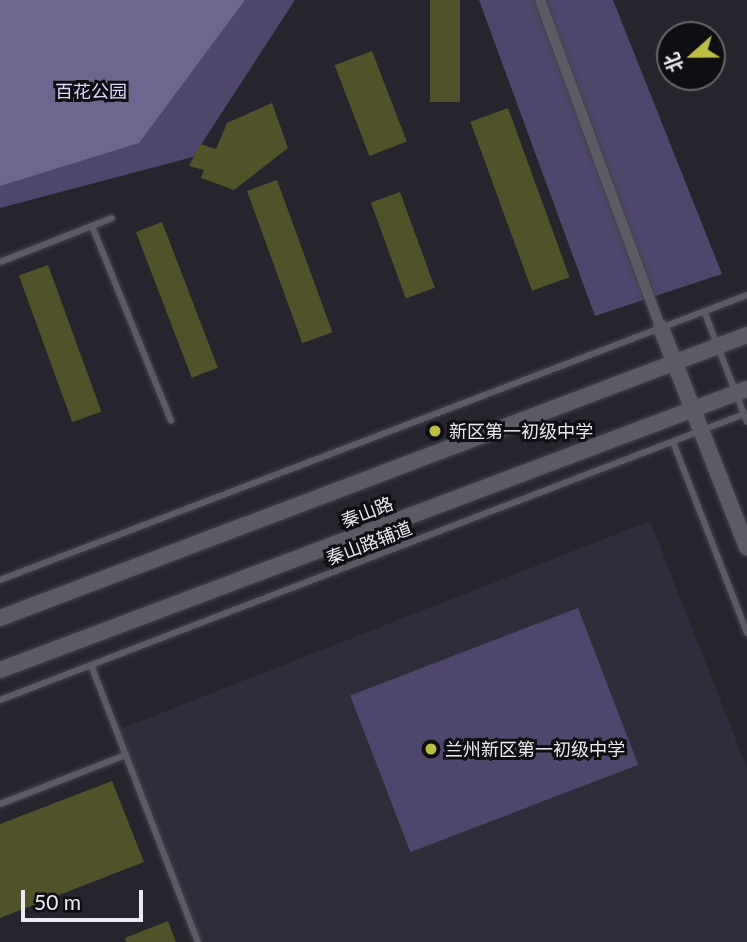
<!DOCTYPE html>
<meta charset="utf-8">
<style>
body{margin:0}
#map{position:relative;width:747px;height:942px;overflow:hidden;background:#26242d;font-family:Lato,"Noto Sans SC",sans-serif}
div>[style]{position:absolute}
.built>*{inset:0;background:#2f2d3b}
.green>*{inset:0;background:#4e466c;transform-origin:0 0}
.water>*{inset:0;background:#6e668e}
.building>*{inset:0;background:#505227;transform-origin:0 0}
.roads{filter:drop-shadow(0 0 2px #44424a) drop-shadow(0 0 2px #44424a)}
.service>*{height:6px;margin:-3px;padding:0 3px;transform-origin:3px;border-radius:3px;background:#5c5b65}
.pedestrian>*{height:10px;margin:-5px;padding:0 5px;transform-origin:5px;border-radius:5px;background:#5c5b65}
.tertiary>*{height:16px;margin:-8px;padding:0 8px;transform-origin:8px;border-radius:8px;background:#5c5b65}
.dots>*{width:19px;height:19px;translate:-50% -50%;box-sizing:border-box;border:4px solid #0f0e12;border-radius:50%}
span{translate:-50% -50%;white-space:nowrap;text-align:center;line-height:1.15;-webkit-text-stroke:6px #0f0e12;paint-order:stroke}
.park-label{font-size:18px;color:#ddd6ff}
.poi-label{font-size:18px;color:#ebeaf0}
.left{translate:0 -50%;text-align:left}
.street-label{font-size:18px;color:#ebeaf0}
.north{position:absolute;left:656px;top:21px;width:70px;height:70px;box-sizing:border-box;background:#0f0e12;border:2px solid #67666b;border-radius:50%;rotate:249deg;font-size:19px;font-weight:700;line-height:28px;text-align:center;color:#ebeaf0}
.north::after{content:'';display:block;margin:auto;width:24px;height:32px;background:#bcbf44;clip-path:polygon(50% 0,100% 100%,50% 72%,0 100%)}
.scale{position:absolute;left:21px;top:890px;width:122px;height:32px;box-sizing:border-box;border:4px solid #ebeaf0;border-top:0;padding-left:9px;font-size:21px;line-height:24px;white-space:nowrap;color:#ebeaf0;-webkit-text-stroke:5px #0f0e12;paint-order:stroke}
</style>
<div id="map">
<div class="built">
<i style="clip-path:polygon(650px 521px,747px 768px,747px 942px,198px 942px,115px 731px)"></i>
</div>
<div class="green">
<i style="clip-path:polygon(0 0,295px 0,193px 157px,0 208px)"></i>
<i style="clip-path:polygon(479px 0,613px 0,722px 274px,595px 316px)"></i>
<i style="left:578px;top:608px;width:168px;height:244px;rotate:69deg"></i>
</div>
<div class="water">
<i style="clip-path:polygon(0 0,245px 0,139px 143px,0 186px)"></i>
</div>
<div class="building">
<i style="left:430px;top:0;width:30px;height:102px"></i>
<i style="left:372px;top:51px;width:97px;height:40px;rotate:69deg"></i>
<i style="clip-path:polygon(272px 103px,288px 148px,234px 190px,201px 178px,204px 170px,189px 166px,200px 144px,216px 149px,227px 123px)"></i>
<i style="left:508px;top:108px;width:180px;height:40px;rotate:70deg"></i>
<i style="left:277px;top:180px;width:162px;height:32px;rotate:70deg"></i>
<i style="left:400px;top:192px;width:102px;height:31px;rotate:70deg"></i>
<i style="left:162px;top:222px;width:156px;height:28px;rotate:69deg"></i>
<i style="left:48px;top:265px;width:156px;height:31px;rotate:70deg"></i>
<i style="clip-path:polygon(112px 781px,144px 862px,0 918px,0 824px)"></i>
<i style="clip-path:polygon(168px 921px,176px 942px,126px 942px,125px 938px)"></i>
</div>
<div class="roads">
<div class="service">
<i style="left:92px;top:226px;width:210px;rotate:67.9deg"></i>
<i style="left:0;top:262px;width:120px;rotate:-21.4deg"></i>
<i style="left:704px;top:311px;width:119px;rotate:68.8deg"></i>
<i style="left:673px;top:442px;width:205px;rotate:68.8deg"></i>
<i style="left:0;top:580px;width:800px;rotate:-20.88deg"></i>
<i style="left:91px;top:665px;width:297px;rotate:68.9deg"></i>
<i style="left:0;top:700px;width:800px;rotate:-21.02deg"></i>
<i style="left:0;top:804px;width:135px;rotate:-21.3deg"></i>
</div>
<div class="pedestrian">
<i style="left:540px;top:0;width:350px;rotate:69.8deg"></i>
</div>
<div class="tertiary">
<i style="left:661px;top:328px;width:236px;rotate:68.6deg"></i>
<i style="left:0;top:618px;width:799px;rotate:-20.75deg"></i>
<i style="left:0;top:670px;width:798px;rotate:-20.61deg"></i>
</div>
</div>
<div class="dots">
<i style="left:435px;top:431px;background:#bcbf44"></i>
<i style="left:431px;top:749px;background:#bcbf44"></i>
</div>
<div class="park-label">
<span style="left:91px;top:91px">百花公园</span>
</div>
<div class="poi-label">
<span class="left" style="left:449px;top:431px">新区第一初级中学</span>
<span class="left" style="left:445px;top:749px">兰州新区第一初级中学</span>
</div>
<div class="street-label">
<span style="left:367px;top:512px;rotate:-21deg">秦山路</span>
<span style="left:369px;top:543px;rotate:-21deg">秦山路辅道</span>
</div>
<div class="north">北</div>
<div class="scale">50 m</div>
</div>
